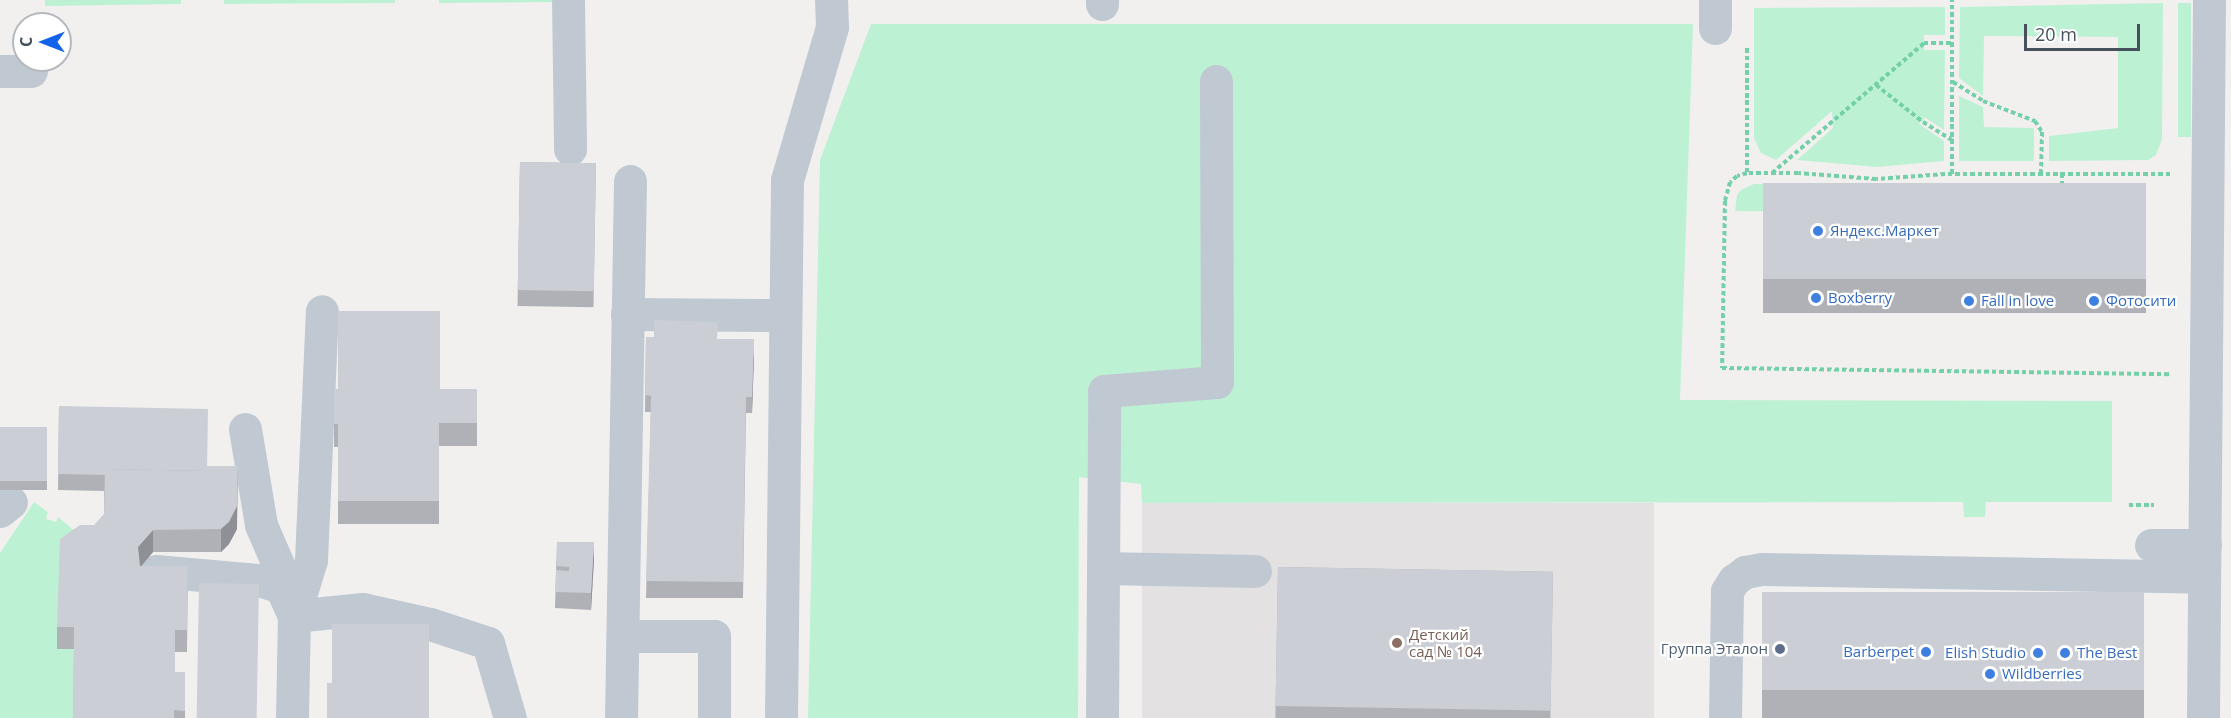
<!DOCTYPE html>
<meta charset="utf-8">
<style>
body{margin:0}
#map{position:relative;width:2231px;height:718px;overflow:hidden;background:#f2f0ef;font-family:"Open Sans",sans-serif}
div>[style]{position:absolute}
.education>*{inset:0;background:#e3e1e1;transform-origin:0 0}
.green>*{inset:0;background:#bdf1d4;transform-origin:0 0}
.path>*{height:4px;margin-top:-2px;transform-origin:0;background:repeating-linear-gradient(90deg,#73d0a8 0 4.5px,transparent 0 7.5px)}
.minor>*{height:33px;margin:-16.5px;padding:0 16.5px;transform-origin:16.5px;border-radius:16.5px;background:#c0c9d2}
.wall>*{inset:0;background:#afb1b7;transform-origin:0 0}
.shaded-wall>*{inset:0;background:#8e9095}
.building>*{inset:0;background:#cbced5;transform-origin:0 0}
.dots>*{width:16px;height:16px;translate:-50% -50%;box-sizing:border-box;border:3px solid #fff;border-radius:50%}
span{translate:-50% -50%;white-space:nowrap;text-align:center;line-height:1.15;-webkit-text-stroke:4.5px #fff;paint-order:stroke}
.shop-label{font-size:15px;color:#366cbe}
.left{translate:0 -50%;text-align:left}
.right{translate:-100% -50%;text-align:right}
.education-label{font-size:15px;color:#785e54}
.service-label{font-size:15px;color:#4e5e75}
.north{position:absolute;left:12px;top:12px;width:60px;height:60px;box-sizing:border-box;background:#fff;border:2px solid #b5b9bf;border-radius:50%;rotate:270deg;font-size:16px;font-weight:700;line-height:24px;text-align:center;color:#47515e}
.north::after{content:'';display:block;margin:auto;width:21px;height:27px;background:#1263e9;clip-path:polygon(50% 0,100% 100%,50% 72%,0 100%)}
.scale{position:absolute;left:2024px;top:24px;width:116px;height:27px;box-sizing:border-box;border:3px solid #47515e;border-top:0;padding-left:8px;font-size:18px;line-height:21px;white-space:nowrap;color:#47515e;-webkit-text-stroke:4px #fff;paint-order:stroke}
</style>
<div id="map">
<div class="education">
<i style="left:1142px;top:503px;width:512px;height:215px"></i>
</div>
<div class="green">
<i style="clip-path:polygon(45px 0,181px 0,181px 4px,45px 6px)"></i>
<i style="clip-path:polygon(224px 0,395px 0,395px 3px,224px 4px)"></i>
<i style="clip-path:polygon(439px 0,553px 0,553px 2px,439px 3px)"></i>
<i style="clip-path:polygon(2163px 3px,2162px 139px,2156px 155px,2148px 160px,2049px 161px,2049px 136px,2118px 128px,2118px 37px,1984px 36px,1983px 96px,1959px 78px,1960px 7px)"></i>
<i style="left:2178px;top:3px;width:13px;height:134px"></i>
<i style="clip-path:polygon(1945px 7px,1945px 35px,1924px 35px,1924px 50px,1945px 50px,1944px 130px,1924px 117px,1923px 122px,1918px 123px,1944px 141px,1944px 161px,1877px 167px,1797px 160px,1833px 128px,1832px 111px,1776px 160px,1761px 153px,1754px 138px,1754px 8px)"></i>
<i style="clip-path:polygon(871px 24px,1693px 24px,1680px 400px,2112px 401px,2112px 502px,1986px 502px,1985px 517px,1964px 517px,1963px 502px,1142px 503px,1141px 484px,1079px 477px,1078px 718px,808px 718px,820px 160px)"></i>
<i style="clip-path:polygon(1959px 96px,1983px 107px,1984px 127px,2034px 128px,2034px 161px,1959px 161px)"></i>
<i style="clip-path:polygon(1754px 184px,1832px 185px,1832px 212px,1735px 211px,1737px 195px,1741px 190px)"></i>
<i style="clip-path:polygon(34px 502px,48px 512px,46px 519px,56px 522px,58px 517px,94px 547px,60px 561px,57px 649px,74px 649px,73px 718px,0 718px,0 553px)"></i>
</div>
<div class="path">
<i style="left:1747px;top:48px;width:125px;rotate:90deg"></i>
<i style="left:1953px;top:82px;width:36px;rotate:32deg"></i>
<i style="left:1983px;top:101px;width:56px;rotate:21deg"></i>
<i style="left:2035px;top:121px;width:13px;rotate:58deg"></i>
<i style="left:2042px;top:132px;width:42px;rotate:91.4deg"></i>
<i style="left:1876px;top:85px;width:60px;rotate:38.2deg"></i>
<i style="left:1923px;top:122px;width:34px;rotate:32deg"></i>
<i style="left:1772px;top:173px;width:200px;rotate:-40.5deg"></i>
<i style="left:1924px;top:43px;width:28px"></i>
<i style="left:1952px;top:174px;width:174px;rotate:-90deg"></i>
<i style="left:2062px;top:174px;width:14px;rotate:90deg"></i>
<i style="left:2170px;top:174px;width:225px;rotate:180deg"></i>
<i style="left:1945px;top:174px;width:69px;rotate:175.9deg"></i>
<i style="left:1876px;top:179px;width:78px;rotate:-175.6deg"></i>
<i style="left:1798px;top:173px;width:51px;rotate:180deg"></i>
<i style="left:1747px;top:173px;width:10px;rotate:163deg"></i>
<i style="left:1737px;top:176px;width:9px;rotate:139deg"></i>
<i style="left:1730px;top:182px;width:20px;rotate:105deg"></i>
<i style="left:1725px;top:201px;width:167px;rotate:91deg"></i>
<i style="left:1722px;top:368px;width:448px;rotate:0.8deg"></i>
<i style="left:2129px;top:505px;width:25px"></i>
</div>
<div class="minor">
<i style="left:568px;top:0;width:149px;rotate:89.2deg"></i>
<i style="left:1102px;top:0;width:4px;rotate:90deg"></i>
<i style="left:1715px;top:0;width:28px;rotate:90deg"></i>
<i style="left:0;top:71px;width:31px"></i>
<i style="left:627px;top:314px;width:158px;rotate:0.4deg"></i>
<i style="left:245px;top:429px;width:97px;rotate:80.5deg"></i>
<i style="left:261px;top:525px;width:40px;rotate:66.6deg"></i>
<i style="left:277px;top:562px;width:25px;rotate:81deg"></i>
<i style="left:281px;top:587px;width:32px;rotate:66deg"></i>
<i style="left:294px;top:616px;width:59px;rotate:-73.1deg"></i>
<i style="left:311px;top:560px;width:249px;rotate:-87.5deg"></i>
<i style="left:0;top:511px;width:14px;rotate:-39deg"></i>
<i style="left:2151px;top:545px;width:54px"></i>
<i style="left:1103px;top:568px;width:152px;rotate:1.1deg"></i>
<i style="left:156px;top:571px;width:103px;rotate:5deg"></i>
<i style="left:259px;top:580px;width:23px;rotate:18deg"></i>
<i style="left:623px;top:636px;width:91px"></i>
<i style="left:714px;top:636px;width:82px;rotate:90deg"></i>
<i style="left:292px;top:718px;width:102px;rotate:-88.9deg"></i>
<i style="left:294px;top:616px;width:69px;rotate:-5.8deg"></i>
<i style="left:363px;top:609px;width:69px;rotate:12.6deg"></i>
<i style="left:430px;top:624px;width:61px;rotate:18.1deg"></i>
<i style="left:488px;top:643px;width:78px;rotate:73.7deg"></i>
<i style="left:621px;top:718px;width:537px;rotate:-89.04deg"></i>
<i style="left:781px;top:718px;width:538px;rotate:-89.36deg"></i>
<i style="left:787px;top:180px;width:159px;rotate:-73.6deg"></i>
<i style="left:832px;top:27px;width:27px;rotate:-92deg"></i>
<i style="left:1102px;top:718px;width:327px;rotate:-89.6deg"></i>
<i style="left:1104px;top:391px;width:113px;rotate:-4.6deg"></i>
<i style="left:1217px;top:382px;width:301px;rotate:-90.2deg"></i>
<i style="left:1725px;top:718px;width:127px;rotate:-89.1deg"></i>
<i style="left:1727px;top:591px;width:13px;rotate:-58deg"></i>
<i style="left:1734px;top:580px;width:14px;rotate:-36deg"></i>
<i style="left:1745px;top:572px;width:17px;rotate:-10deg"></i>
<i style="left:1762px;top:569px;width:442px;rotate:1deg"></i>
<i style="left:2203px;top:718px;width:718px;rotate:-89.52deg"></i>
</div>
<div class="wall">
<i style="left:520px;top:162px;width:76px;height:144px;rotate:1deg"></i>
<i style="left:1763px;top:183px;width:383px;height:130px"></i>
<i style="clip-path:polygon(646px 337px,718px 339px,754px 356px,752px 413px,746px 413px,743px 598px,646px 598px,651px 412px,645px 412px)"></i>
<i style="clip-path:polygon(334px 389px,477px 389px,477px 446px,439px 446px,439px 524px,338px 524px,338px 447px,334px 447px)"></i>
<i style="clip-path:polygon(59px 406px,208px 466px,237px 529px,229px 544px,221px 552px,153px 552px,141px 566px,188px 566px,187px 652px,175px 652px,175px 672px,185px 672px,185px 718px,73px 718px,74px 649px,57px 649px,57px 627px,104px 514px,104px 491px,58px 490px)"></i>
<i style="left:0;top:427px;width:47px;height:63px"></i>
<i style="clip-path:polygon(557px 542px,594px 559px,591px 610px,555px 608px)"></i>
<i style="left:1278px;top:567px;width:275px;height:151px;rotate:1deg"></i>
<i style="left:1762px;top:592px;width:382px;height:126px"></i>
</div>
<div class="shaded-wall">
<i style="clip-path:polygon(754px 339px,754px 356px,752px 413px,752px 397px)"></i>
<i style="clip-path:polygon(238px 466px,237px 529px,229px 544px,221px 552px,221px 529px)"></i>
<i style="clip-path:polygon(153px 530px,153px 552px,138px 570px,138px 547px)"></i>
<i style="clip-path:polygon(594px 542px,594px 559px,591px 610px,591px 593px)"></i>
</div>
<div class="building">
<i style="left:520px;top:162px;width:76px;height:128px;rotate:1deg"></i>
<i style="left:1763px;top:183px;width:383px;height:96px"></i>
<i style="clip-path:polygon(338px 311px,440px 311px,440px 389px,477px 389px,477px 423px,439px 423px,439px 501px,338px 501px,338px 424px,334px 424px,334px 389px,338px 389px)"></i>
<i style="clip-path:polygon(654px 320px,718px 322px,717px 339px,754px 339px,752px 397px,746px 397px,743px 582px,646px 581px,651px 396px,645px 395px,646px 337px,654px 337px)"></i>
<i style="clip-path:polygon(59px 406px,208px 409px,207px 471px,105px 469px,105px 475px,58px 474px)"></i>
<i style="left:0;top:427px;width:47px;height:54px"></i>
<i style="clip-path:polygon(207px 466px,238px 466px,237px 506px,229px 522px,221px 529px,153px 530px,138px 547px,140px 566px,188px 566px,187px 630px,175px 630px,175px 672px,185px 672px,185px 711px,174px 710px,174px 718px,73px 718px,74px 627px,57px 627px,60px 539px,80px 525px,94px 525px,104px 514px,105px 469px,207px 471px)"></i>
<i style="clip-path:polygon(557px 542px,594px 542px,591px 593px,555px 592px,556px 570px,569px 571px,569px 567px,557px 566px)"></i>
<i style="left:1278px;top:567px;width:275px;height:139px;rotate:1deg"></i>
<i style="left:199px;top:583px;width:60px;height:135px;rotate:1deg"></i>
<i style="left:1762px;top:592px;width:382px;height:98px"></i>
<i style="clip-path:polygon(332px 624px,429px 624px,429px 718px,327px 718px,327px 683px,332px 683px)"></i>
</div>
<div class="dots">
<i style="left:1818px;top:231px;background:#3f7fe0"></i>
<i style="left:1816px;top:298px;background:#3f7fe0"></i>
<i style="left:1969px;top:301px;background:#3f7fe0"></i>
<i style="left:2094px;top:301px;background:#3f7fe0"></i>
<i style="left:1397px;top:643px;background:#8d6e63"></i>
<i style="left:1780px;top:649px;background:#5c6f8a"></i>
<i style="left:1926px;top:652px;background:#3f7fe0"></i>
<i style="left:2038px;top:653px;background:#3f7fe0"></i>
<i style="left:2065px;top:653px;background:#3f7fe0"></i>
<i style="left:1990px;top:674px;background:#3f7fe0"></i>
</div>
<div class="shop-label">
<span class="left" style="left:1830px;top:231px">Яндекс.Маркет</span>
<span class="left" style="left:1828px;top:298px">Boxberry</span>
<span class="left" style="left:1981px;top:301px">Fall in love</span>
<span class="left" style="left:2106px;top:301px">Фотосити</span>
<span class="right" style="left:1914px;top:652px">Barberpet</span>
<span class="right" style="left:2026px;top:653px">Elish Studio</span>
<span class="left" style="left:2077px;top:653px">The Best</span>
<span class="left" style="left:2002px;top:674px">Wildberries</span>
</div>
<div class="education-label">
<span class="left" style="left:1409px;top:643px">Детский<br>сад № 104</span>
</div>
<div class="service-label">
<span class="right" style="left:1768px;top:649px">Группа Эталон</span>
</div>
<div class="north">С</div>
<div class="scale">20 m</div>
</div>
